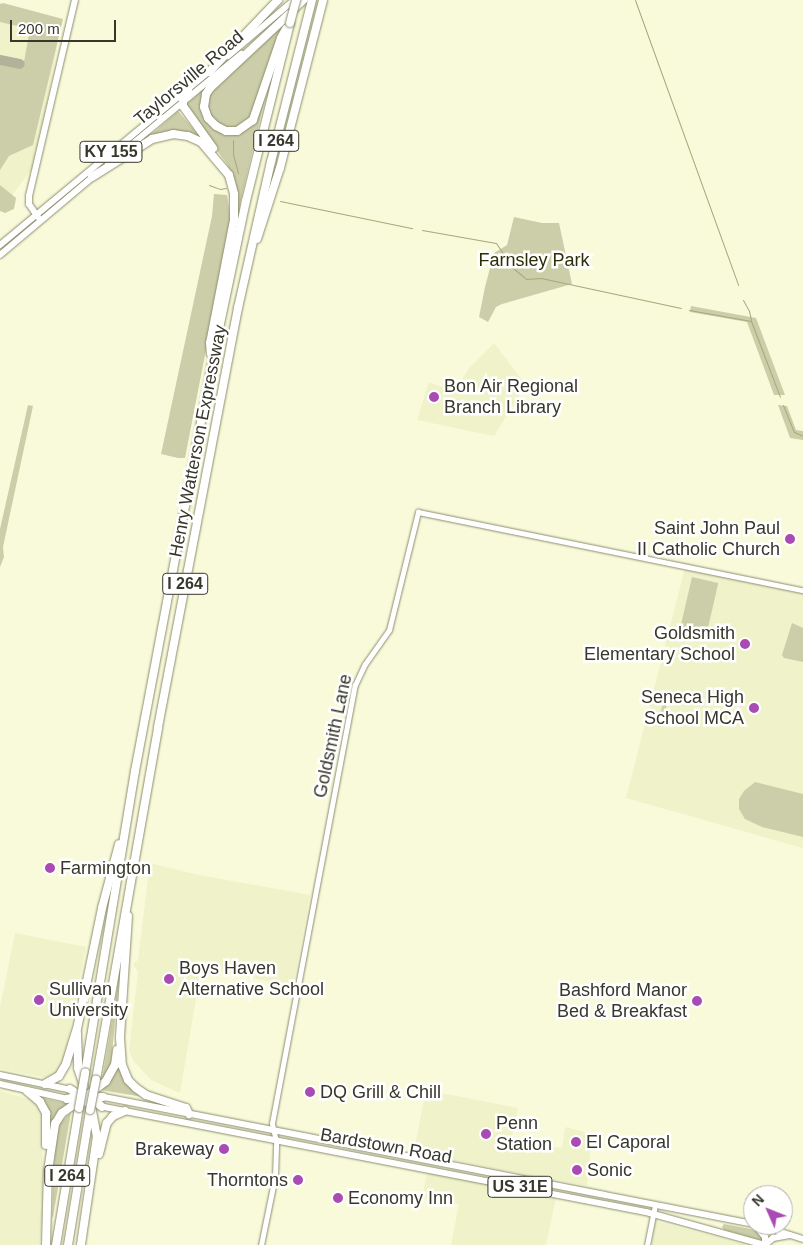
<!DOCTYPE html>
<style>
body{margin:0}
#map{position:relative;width:803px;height:1245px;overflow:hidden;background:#f9fada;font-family:Helvetica,sans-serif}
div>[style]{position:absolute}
.built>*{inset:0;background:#f0f2ca}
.green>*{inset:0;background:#cccea9;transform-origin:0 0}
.stream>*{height:1px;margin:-0.5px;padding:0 0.5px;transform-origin:0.5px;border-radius:0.5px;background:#a6a87b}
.taxiway>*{height:10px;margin:-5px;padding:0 5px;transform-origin:5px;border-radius:5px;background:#b1b299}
.roads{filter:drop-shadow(0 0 1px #8c8d6f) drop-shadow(0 0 1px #8c8d6f)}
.minor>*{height:5px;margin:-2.5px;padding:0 2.5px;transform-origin:2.5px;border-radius:2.5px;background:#fff}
.major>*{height:6px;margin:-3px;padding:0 3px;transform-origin:3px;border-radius:3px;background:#fff}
.highway>*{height:8px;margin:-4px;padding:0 4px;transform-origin:4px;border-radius:4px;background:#fff}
.bridges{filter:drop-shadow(0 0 1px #8c8d6f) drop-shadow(0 0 1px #8c8d6f)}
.highway-bridge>*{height:8px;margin:-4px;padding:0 4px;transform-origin:4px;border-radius:4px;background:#fff}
.dots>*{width:14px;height:14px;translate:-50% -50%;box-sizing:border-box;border:2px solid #fff;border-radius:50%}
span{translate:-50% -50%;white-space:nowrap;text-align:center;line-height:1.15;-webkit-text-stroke:5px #fff;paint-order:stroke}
.shield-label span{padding:1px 4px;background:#fff;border:1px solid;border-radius:4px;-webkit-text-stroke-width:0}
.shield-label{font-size:16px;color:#37372b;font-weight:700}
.street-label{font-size:18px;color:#37372b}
.park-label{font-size:18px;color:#2c2d07}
.poi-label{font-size:18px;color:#37372b}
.left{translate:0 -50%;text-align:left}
.right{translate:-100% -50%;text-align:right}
.north{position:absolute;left:743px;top:1185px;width:50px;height:50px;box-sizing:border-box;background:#fff;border:1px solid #afafaa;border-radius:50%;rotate:314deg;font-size:14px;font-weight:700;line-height:20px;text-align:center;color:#37372b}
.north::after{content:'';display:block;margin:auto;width:18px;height:22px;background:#aa4bb3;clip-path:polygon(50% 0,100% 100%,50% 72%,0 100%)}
.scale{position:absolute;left:10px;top:20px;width:106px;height:22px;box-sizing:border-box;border:2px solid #37372b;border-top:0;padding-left:6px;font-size:15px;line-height:18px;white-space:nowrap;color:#37372b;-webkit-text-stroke:4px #fff;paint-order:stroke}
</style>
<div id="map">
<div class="built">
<i style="clip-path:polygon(0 6px,62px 20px,36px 164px,0 211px)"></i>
<i style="clip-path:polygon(494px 343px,526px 385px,494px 436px,417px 420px,429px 382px,454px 392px,469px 368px)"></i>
<i style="clip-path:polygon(685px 568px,803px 594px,803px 848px,626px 798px)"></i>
<i style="clip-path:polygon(150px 863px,194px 874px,310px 895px,293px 987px,218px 970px,206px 971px,199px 981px,180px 1093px,151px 1080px,133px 1060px,129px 1050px,138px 972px,133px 964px,138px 960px)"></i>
<i style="clip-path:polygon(15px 933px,86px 947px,65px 1056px,60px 1070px,48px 1078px,0 1069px,0 1007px)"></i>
<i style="clip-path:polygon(426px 1090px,518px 1108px,512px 1140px,562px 1148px,565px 1127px,592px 1134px,587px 1186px,416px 1153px,414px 1151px)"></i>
<i style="clip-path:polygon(0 1091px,32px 1100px,39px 1105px,44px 1114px,42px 1144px,44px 1191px,40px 1245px,0 1245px)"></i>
<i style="clip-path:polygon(427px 1172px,556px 1198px,546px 1245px,451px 1245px,459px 1204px,422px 1198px)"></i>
<i style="clip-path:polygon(655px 1221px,746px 1245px,651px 1245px)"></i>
</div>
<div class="green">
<i style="clip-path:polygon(3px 3px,63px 19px,33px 145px,9px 156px,0 170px,0 64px,23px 67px,30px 29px,0 22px,0 4px)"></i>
<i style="clip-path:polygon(282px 25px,253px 116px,243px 126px,229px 129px,213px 121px,207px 108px,208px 94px)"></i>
<i style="clip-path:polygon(204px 89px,209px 123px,242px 131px,266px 94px,238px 212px,232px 175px,227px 164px,184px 106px)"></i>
<i style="clip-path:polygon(178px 111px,203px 140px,168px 132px,146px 139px)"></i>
<i style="clip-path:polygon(0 185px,16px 198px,14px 209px,5px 213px,0 211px)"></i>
<i style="clip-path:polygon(214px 194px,227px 195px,231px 221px,185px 458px,178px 458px,161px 454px,212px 216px)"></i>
<i style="clip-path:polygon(514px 217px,542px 223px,559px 223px,572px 284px,502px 304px,496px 307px,488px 322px,479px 317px,485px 287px,494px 253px,507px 245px)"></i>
<i style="clip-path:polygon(691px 306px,756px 318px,785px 395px,774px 395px,747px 322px,690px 312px)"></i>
<i style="clip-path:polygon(28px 405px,33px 406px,3px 547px,4px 557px,0 567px,0 529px)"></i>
<i style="clip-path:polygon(778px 405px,787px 406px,796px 430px,803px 431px,803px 440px,790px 438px)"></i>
<i style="left:692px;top:577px;width:27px;height:55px;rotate:13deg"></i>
<i style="clip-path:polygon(792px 623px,803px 628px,803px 662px,784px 658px,782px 655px)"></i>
<i style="clip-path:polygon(667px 699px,666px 709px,667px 712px,674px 712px,673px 722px,658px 727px,659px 712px,661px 711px,664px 699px)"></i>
<i style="clip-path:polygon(755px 782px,803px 794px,803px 837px,762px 827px,745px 819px,739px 809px,739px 799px,744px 791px)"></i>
<i style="clip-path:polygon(119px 979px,111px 1064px,102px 1080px)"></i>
<i style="clip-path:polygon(118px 1060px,122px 1071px,149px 1098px,101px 1090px,106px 1085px)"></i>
<i style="clip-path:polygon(37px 1097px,69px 1104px,50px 1131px,48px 1118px)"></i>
<i style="clip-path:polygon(71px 1112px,53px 1217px,52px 1217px,55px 1140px,60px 1123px)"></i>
<i style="clip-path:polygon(724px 1224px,756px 1230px,764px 1241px,724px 1230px,722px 1227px)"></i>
</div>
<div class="stream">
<i style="left:635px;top:0;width:303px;rotate:70.1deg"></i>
<i style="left:233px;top:140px;width:14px;rotate:90deg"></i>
<i style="left:233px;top:154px;width:20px;rotate:75deg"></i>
<i style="left:209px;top:185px;width:12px;rotate:20deg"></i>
<i style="left:220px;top:189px;width:6px;rotate:-9deg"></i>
<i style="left:280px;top:201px;width:135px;rotate:11.6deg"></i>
<i style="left:422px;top:230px;width:75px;rotate:10deg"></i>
<i style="left:496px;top:243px;width:30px;rotate:56deg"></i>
<i style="left:513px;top:268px;width:17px;rotate:40deg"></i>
<i style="left:526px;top:279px;width:15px;rotate:-4deg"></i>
<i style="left:541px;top:278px;width:143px;rotate:12.1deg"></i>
<i style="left:743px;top:300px;width:13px;rotate:61deg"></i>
<i style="left:749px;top:311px;width:9px;rotate:77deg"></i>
<i style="left:689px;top:310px;width:63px;rotate:10.1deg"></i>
<i style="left:751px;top:321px;width:81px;rotate:69.1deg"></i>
<i style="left:783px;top:405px;width:29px;rotate:68deg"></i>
<i style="left:794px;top:432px;width:10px;rotate:24deg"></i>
</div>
<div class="taxiway">
<i style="left:0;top:60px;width:20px;rotate:11deg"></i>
</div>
<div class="roads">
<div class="minor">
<i style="left:261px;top:1245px;width:70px;rotate:-78.5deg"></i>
<i style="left:275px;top:1176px;width:35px;rotate:-88deg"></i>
<i style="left:276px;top:1141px;width:18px;rotate:-103deg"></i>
<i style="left:272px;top:1123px;width:446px;rotate:-79.3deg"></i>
<i style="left:355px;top:685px;width:23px;rotate:-65deg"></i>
<i style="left:365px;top:664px;width:42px;rotate:-54.8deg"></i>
<i style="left:389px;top:630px;width:122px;rotate:-76.2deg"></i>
<i style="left:418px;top:512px;width:393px;rotate:11.5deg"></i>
<i style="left:647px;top:1245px;width:41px;rotate:-78.7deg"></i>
</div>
<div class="major">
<i style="left:293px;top:11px;width:16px;rotate:-43deg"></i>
<i style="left:228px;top:56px;width:87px;rotate:-40.3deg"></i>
<i style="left:108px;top:164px;width:173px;rotate:-39.6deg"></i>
<i style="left:38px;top:217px;width:16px;rotate:-125deg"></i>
<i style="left:29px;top:204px;width:8px;rotate:-90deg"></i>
<i style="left:29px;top:196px;width:201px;rotate:-76.8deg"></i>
<i style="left:0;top:245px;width:274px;rotate:-39.7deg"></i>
<i style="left:0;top:255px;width:124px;rotate:-40.1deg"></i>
<i style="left:0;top:1075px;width:74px;rotate:11.8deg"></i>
<i style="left:0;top:1084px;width:74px;rotate:12.5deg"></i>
<i style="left:99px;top:1096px;width:666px;rotate:11.07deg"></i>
<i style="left:99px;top:1106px;width:557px;rotate:10.97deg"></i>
<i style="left:646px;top:1212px;width:123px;rotate:15.5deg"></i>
<i style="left:755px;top:1225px;width:16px;rotate:50deg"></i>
<i style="left:765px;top:1237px;width:7px;rotate:90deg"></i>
<i style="left:759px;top:1225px;width:46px;rotate:17.7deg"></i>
<i style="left:765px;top:1245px;width:11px;rotate:-41deg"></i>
<i style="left:773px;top:1238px;width:17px;rotate:-10deg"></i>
</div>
<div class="highway">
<i style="left:286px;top:29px;width:10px;rotate:119deg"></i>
<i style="left:281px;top:38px;width:87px;rotate:108.9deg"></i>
<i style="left:253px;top:120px;width:19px;rotate:145deg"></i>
<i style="left:237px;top:131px;width:11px;rotate:180deg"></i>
<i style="left:226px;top:131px;width:11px;rotate:-153deg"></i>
<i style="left:216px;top:126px;width:11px;rotate:-135deg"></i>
<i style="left:208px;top:118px;width:12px;rotate:-110deg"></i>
<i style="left:204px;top:107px;width:13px;rotate:-81deg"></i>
<i style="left:206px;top:94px;width:7px;rotate:-56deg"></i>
<i style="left:210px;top:88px;width:108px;rotate:-43.1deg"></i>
<i style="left:209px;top:72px;width:100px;rotate:-46.2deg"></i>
<i style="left:188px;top:90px;width:9px;rotate:122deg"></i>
<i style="left:183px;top:98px;width:8px;rotate:90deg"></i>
<i style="left:183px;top:106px;width:52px;rotate:54.5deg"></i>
<i style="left:92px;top:177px;width:71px;rotate:-32.3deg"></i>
<i style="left:152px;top:139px;width:22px;rotate:-13deg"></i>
<i style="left:173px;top:134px;width:15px;rotate:8deg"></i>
<i style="left:188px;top:136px;width:14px;rotate:25deg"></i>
<i style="left:201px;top:142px;width:43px;rotate:49.7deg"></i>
<i style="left:229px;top:175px;width:20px;rotate:75deg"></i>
<i style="left:234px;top:194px;width:26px;rotate:90deg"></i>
<i style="left:234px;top:220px;width:125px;rotate:101deg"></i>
<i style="left:210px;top:343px;width:11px;rotate:85deg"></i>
<i style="left:257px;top:239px;width:75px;rotate:-72.1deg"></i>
<i style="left:280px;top:168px;width:173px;rotate:-75.6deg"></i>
<i style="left:128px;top:916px;width:122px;rotate:93.8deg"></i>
<i style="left:120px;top:1038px;width:27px;rotate:86deg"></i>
<i style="left:122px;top:1065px;width:16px;rotate:68deg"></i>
<i style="left:128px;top:1080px;width:11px;rotate:45deg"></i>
<i style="left:136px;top:1088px;width:12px;rotate:35deg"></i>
<i style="left:146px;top:1095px;width:42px;rotate:18deg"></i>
<i style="left:186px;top:1108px;width:7px;rotate:63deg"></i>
<i style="left:77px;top:1033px;width:35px;rotate:88deg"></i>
<i style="left:78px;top:1068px;width:19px;rotate:72deg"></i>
<i style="left:85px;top:1073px;width:306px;rotate:-80.6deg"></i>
<i style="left:135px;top:771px;width:436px;rotate:-79.3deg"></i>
<i style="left:216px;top:343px;width:145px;rotate:-78.1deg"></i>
<i style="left:246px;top:201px;width:183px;rotate:-76.1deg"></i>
<i style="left:96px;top:1080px;width:358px;rotate:-80deg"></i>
<i style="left:158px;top:727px;width:427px;rotate:-79.2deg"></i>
<i style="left:238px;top:308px;width:150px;rotate:-77.3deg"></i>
<i style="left:271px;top:162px;width:167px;rotate:-75.8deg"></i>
<i style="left:45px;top:1084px;width:16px;rotate:-30deg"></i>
<i style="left:59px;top:1076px;width:14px;rotate:-60deg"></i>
<i style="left:66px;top:1064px;width:37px;rotate:-73deg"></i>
<i style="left:77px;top:1029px;width:124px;rotate:-78.3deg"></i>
<i style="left:102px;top:908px;width:66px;rotate:-75.1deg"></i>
<i style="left:70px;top:1089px;width:14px;rotate:34deg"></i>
<i style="left:82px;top:1097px;width:13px;rotate:45deg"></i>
<i style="left:91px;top:1106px;width:31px;rotate:79deg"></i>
<i style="left:97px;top:1136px;width:110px;rotate:98.4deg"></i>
<i style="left:27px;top:1091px;width:17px;rotate:40deg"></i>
<i style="left:40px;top:1102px;width:13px;rotate:61deg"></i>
<i style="left:46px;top:1113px;width:32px;rotate:90deg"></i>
<i style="left:92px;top:1097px;width:14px;rotate:45deg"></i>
<i style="left:67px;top:1099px;width:23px;rotate:-13deg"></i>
<i style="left:89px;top:1094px;width:21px;rotate:-37deg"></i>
<i style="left:106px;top:1081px;width:18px;rotate:-61deg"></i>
<i style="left:115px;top:1065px;width:15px;rotate:-82deg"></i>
<i style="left:99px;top:1154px;width:32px;rotate:-76deg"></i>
<i style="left:107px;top:1123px;width:9px;rotate:-49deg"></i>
<i style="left:113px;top:1116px;width:13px;rotate:-23deg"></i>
<i style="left:46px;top:1245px;width:74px;rotate:-88.5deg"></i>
<i style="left:48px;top:1171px;width:48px;rotate:-81.5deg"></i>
<i style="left:55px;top:1124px;width:13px;rotate:-58deg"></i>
<i style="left:62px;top:1113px;width:16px;rotate:-35deg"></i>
<i style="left:75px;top:1104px;width:29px;rotate:-14deg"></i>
<i style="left:56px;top:1245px;width:139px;rotate:-80.5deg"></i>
<i style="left:68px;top:1245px;width:137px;rotate:-80.7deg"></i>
</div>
</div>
<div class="bridges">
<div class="highway-bridge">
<i style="left:290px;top:23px;width:24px;rotate:-75deg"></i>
<i style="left:79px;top:1108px;width:36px;rotate:-80deg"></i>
<i style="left:90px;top:1110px;width:31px;rotate:-79deg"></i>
</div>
</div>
<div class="dots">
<i style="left:434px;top:397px;background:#aa4bb3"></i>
<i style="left:790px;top:539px;background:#aa4bb3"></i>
<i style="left:745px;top:644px;background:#aa4bb3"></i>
<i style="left:754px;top:708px;background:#aa4bb3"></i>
<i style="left:50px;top:868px;background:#aa4bb3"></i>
<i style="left:169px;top:979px;background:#aa4bb3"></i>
<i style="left:39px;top:1000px;background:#aa4bb3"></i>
<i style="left:697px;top:1001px;background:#aa4bb3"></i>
<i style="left:310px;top:1092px;background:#aa4bb3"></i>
<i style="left:486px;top:1134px;background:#aa4bb3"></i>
<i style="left:576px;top:1142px;background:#aa4bb3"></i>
<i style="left:224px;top:1149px;background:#aa4bb3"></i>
<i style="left:577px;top:1170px;background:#aa4bb3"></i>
<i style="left:298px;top:1180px;background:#aa4bb3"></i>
<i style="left:338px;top:1198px;background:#aa4bb3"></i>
</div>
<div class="shield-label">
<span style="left:276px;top:141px">I 264</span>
<span style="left:111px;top:152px">KY 155</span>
<span style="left:185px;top:584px">I 264</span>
<span style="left:67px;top:1176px">I 264</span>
<span style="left:520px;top:1187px">US 31E</span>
</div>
<div class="street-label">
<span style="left:189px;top:78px;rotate:-40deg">Taylorsville Road</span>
<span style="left:198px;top:441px;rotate:-79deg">Henry Watterson Expressway</span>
<span style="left:333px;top:736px;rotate:-78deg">Goldsmith Lane</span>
<span style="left:386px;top:1146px;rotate:10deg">Bardstown Road</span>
</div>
<div class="park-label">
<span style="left:534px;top:260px">Farnsley Park</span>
</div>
<div class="poi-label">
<span class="left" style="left:444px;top:397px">Bon Air Regional<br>Branch Library</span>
<span class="right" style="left:780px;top:539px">Saint John Paul<br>II Catholic Church</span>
<span class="right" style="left:735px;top:644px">Goldsmith<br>Elementary School</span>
<span class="right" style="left:744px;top:708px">Seneca High<br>School MCA</span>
<span class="left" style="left:60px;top:868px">Farmington</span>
<span class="left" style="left:179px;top:979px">Boys Haven<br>Alternative School</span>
<span class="left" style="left:49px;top:1000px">Sullivan<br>University</span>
<span class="right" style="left:687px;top:1001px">Bashford Manor<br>Bed &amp; Breakfast</span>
<span class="left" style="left:320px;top:1092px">DQ Grill &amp; Chill</span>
<span class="left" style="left:496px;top:1134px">Penn<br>Station</span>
<span class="left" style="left:586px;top:1142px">El Caporal</span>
<span class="right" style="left:214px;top:1149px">Brakeway</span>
<span class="left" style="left:587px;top:1170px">Sonic</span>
<span class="right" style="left:288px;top:1180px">Thorntons</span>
<span class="left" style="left:348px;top:1198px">Economy Inn</span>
</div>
<div class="north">N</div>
<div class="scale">200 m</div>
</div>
